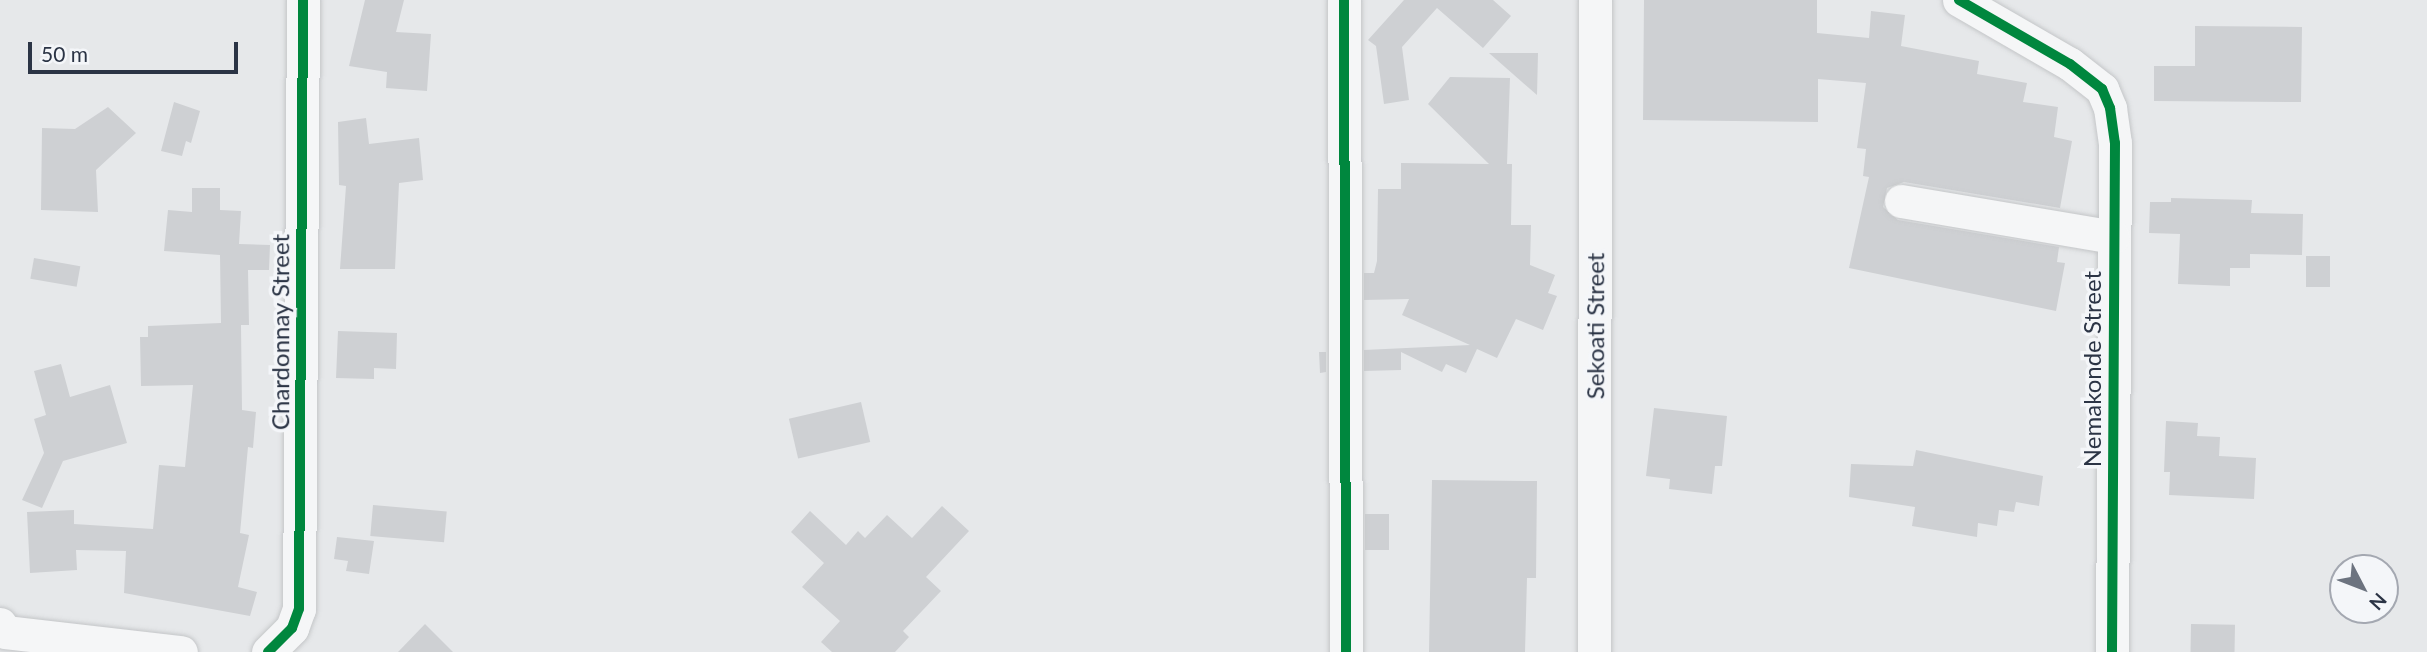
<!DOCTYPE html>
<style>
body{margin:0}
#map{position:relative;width:2427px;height:652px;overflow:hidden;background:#e6e8ea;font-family:Lato,sans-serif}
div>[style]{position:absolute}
.building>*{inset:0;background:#ced0d3;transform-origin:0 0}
.roads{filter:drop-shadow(0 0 2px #c4c6c8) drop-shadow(0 0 2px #c4c6c8)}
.street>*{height:33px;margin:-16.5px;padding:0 16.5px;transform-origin:16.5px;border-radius:16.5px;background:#f5f6f7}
.cycleway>*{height:10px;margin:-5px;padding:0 5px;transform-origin:5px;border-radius:5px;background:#00873e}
span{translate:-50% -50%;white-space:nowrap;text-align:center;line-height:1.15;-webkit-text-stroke:7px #f4f6f9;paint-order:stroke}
.street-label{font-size:24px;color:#2b3445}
.north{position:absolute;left:2329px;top:554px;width:70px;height:70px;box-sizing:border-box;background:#f4f6f9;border:2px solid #a4a8b1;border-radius:50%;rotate:132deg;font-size:19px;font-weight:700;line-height:28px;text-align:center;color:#2b3445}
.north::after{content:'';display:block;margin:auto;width:24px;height:32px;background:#6c737f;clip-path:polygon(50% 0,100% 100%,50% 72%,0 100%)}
.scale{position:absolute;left:28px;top:42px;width:210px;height:32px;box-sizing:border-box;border:4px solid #2b3445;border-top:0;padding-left:9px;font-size:21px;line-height:24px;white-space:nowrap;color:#2b3445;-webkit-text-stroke:5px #f4f6f9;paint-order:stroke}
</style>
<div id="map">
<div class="building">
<i style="clip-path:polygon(365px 0,404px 0,396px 32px,431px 34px,427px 91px,386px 88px,387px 72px,349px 66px)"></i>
<i style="clip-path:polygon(1404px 0,1493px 0,1511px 16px,1483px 48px,1437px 8px,1402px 47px,1409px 100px,1384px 104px,1376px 46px,1368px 40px)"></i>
<i style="clip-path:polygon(1644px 0,1817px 0,1817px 33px,1869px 38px,1871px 11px,1905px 15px,1901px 46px,1979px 61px,1977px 74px,2027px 83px,2023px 102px,2058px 107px,2054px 137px,2072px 141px,2060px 208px,1904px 182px,1887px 188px,1883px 207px,1898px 220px,2059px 247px,2057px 262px,2065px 263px,2056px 311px,1849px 268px,1869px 177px,1863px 176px,1866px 149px,1857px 148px,1866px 83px,1818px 79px,1818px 122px,1643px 120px)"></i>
<i style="clip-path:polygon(2195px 26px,2302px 27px,2301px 102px,2154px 101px,2154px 66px,2195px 66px)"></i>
<i style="clip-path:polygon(1489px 53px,1538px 53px,1537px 95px)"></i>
<i style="clip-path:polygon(1450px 77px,1510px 78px,1507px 164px,1512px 164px,1511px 225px,1531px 225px,1530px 265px,1555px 275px,1548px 293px,1557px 296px,1543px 330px,1516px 319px,1497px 358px,1477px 349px,1466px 373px,1446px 364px,1442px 372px,1401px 352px,1401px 370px,1364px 371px,1364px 350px,1470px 345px,1402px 315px,1409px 299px,1364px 300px,1364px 273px,1374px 273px,1377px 261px,1378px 189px,1401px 189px,1401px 163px,1489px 164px,1428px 104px)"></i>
<i style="clip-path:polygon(174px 102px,200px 111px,191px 143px,186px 141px,182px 156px,161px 151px)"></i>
<i style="clip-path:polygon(108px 107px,136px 133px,96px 170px,98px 212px,41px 210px,42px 128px,75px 129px)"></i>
<i style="clip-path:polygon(366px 118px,369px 144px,419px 138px,423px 180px,399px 183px,395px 269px,340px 269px,346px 186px,339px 185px,338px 122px)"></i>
<i style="clip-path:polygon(192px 188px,220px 188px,220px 210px,241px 211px,239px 244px,270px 245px,269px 270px,248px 270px,249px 325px,241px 325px,242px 410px,256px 412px,253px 448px,248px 447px,240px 533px,249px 535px,238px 587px,257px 592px,250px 616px,124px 593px,126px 551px,76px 550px,77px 570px,30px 573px,27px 512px,74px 510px,74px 524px,153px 529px,159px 465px,185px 467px,193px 385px,141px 386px,140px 337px,148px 337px,148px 326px,221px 323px,220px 255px,164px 251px,168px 210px,192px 212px)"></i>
<i style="clip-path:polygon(2171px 198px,2252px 200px,2251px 213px,2303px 214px,2302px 255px,2250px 254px,2250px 268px,2230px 268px,2230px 286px,2178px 284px,2180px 234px,2149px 233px,2150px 202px,2171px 202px)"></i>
<i style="left:2306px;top:256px;width:24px;height:31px"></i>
<i style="left:34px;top:258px;width:47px;height:21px;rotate:10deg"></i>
<i style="clip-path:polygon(338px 331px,397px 333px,396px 369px,374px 368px,374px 379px,336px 378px)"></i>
<i style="clip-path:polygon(1319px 352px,1326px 352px,1326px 372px,1320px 373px)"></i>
<i style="clip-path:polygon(61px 364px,70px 397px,110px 385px,127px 443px,63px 461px,42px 508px,22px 500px,44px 453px,34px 419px,46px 415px,34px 371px)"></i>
<i style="left:861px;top:402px;width:41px;height:74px;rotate:77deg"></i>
<i style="clip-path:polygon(1654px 408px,1727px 416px,1722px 466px,1715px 466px,1712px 494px,1669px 489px,1670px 479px,1646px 476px)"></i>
<i style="clip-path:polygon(2166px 421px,2198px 423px,2197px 436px,2220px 437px,2219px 456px,2256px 458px,2254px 499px,2169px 495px,2170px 472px,2164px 472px)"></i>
<i style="clip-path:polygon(1916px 450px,2043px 476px,2039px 506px,2016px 502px,2014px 512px,1999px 510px,1997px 526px,1978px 523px,1977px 537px,1912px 526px,1915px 507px,1849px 497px,1851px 464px,1913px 466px)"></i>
<i style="clip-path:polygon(1432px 480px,1537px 481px,1536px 578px,1527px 578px,1525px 652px,1429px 652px)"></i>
<i style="left:373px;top:505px;width:74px;height:31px;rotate:5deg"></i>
<i style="clip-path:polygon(942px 506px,969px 531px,926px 577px,941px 591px,903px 631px,909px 637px,895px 652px,832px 652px,821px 642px,840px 621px,802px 587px,824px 563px,791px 532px,810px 511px,846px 545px,858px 531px,865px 538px,887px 515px,912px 538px)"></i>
<i style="left:1389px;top:514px;width:36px;height:24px;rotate:90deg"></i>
<i style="clip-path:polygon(337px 537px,374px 541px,369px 574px,346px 571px,348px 561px,334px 559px)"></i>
<i style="clip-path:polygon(425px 624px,453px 652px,398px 652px)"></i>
<i style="left:2191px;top:624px;width:44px;height:28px;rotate:1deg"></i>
</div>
<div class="roads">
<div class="street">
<i style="left:1344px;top:0;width:652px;rotate:89.82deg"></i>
<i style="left:1959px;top:0;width:128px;rotate:30deg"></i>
<i style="left:2070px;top:64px;width:41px;rotate:38deg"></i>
<i style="left:2102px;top:89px;width:21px;rotate:67deg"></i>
<i style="left:2110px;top:108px;width:35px;rotate:82deg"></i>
<i style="left:2115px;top:143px;width:509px;rotate:90.34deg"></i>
<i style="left:1901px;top:201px;width:215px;rotate:9.6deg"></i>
<i style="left:0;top:624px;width:9px;rotate:58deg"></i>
<i style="left:5px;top:632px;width:177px;rotate:6.5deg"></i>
<i style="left:268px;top:652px;width:34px;rotate:-45deg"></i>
<i style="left:292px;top:628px;width:20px;rotate:-70deg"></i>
<i style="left:299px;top:609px;width:609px;rotate:-89.62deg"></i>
<i style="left:1594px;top:652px;width:652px;rotate:-89.91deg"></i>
</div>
</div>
<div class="cycleway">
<i style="left:1344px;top:0;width:652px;rotate:89.82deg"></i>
<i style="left:1959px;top:0;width:128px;rotate:30deg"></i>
<i style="left:2070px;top:64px;width:41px;rotate:38deg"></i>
<i style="left:2102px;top:89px;width:21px;rotate:67deg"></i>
<i style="left:2110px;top:108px;width:35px;rotate:82deg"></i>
<i style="left:2115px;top:143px;width:509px;rotate:90.34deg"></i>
<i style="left:268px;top:652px;width:34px;rotate:-45deg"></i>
<i style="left:292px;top:628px;width:20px;rotate:-70deg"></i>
<i style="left:299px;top:609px;width:609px;rotate:-89.62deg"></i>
</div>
<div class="street-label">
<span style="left:1595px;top:326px;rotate:-90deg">Sekoati Street</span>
<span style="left:280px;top:332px;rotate:-90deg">Chardonnay Street</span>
<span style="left:2092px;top:369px;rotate:-90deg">Nemakonde Street</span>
</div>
<div class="north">N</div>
<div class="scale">50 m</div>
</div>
